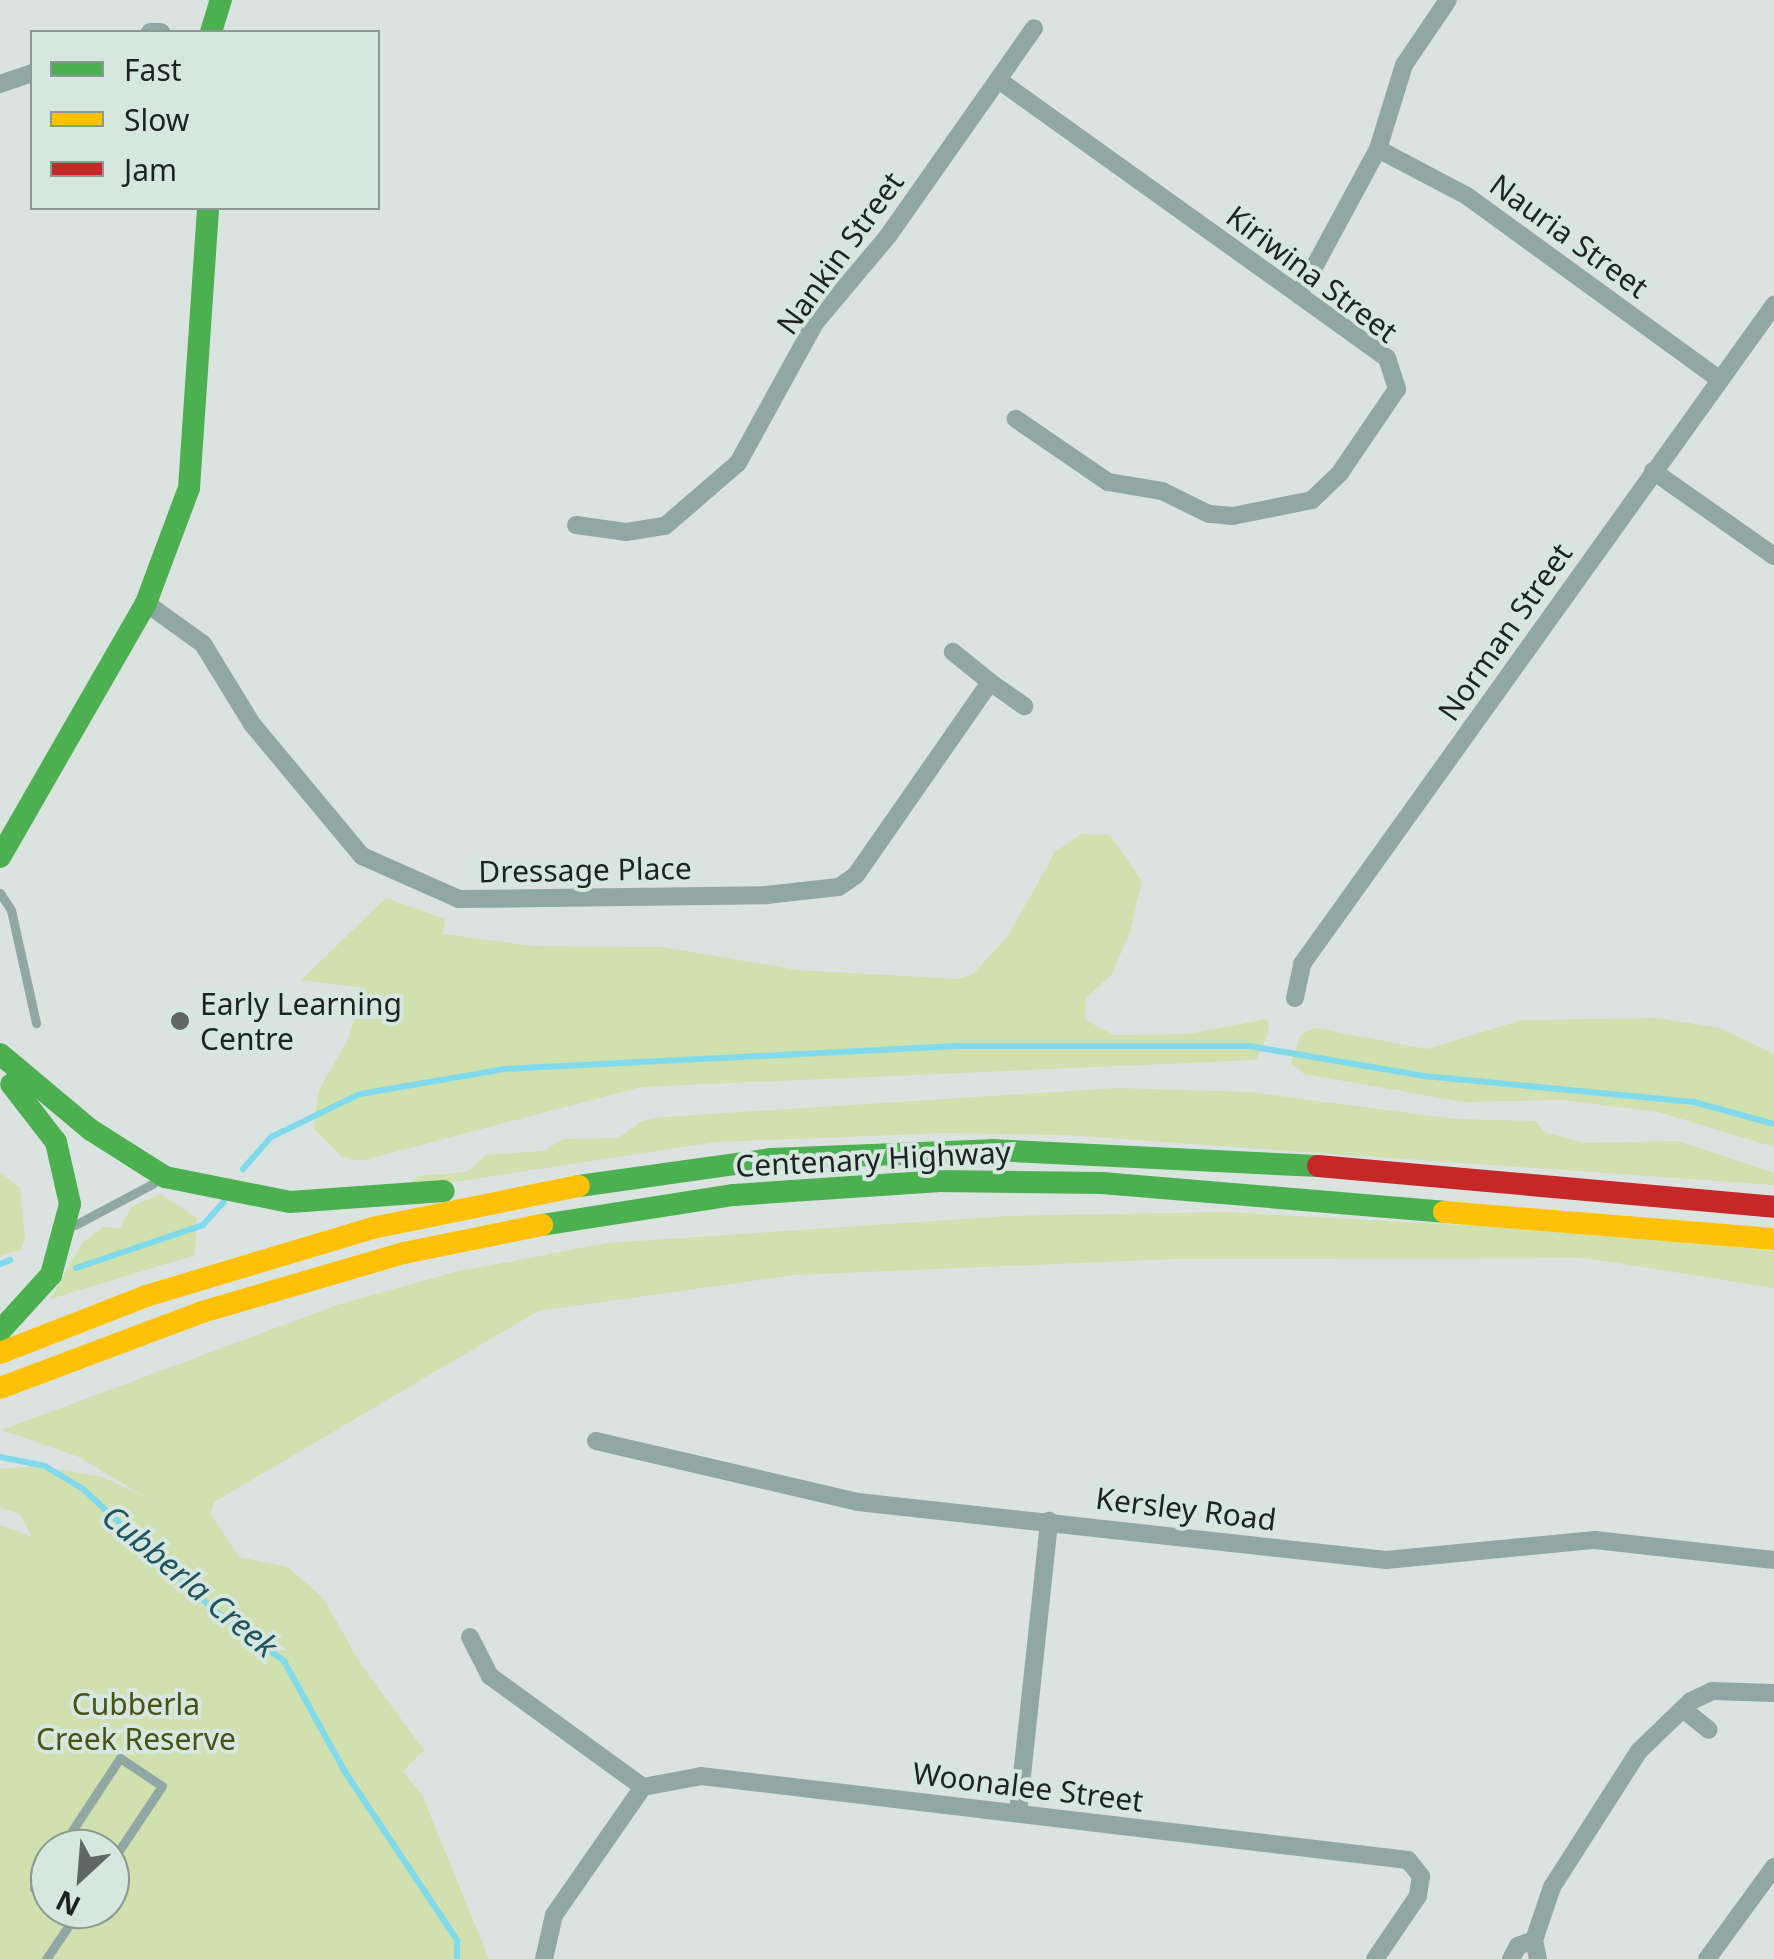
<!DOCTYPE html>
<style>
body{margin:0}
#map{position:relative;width:1774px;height:1959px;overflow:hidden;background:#dae3df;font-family:"Noto Sans",sans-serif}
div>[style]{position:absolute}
.green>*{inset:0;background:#d0e0af}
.stream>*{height:6px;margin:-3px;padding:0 3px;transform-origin:3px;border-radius:3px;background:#80daec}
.lane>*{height:9px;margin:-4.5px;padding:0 4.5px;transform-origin:4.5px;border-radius:4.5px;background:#91a7a4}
.street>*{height:18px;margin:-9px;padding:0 9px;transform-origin:9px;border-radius:9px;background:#91a7a4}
.fast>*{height:22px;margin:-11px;padding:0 11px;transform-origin:11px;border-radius:11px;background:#4caf50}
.slow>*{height:22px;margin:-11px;padding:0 11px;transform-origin:11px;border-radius:11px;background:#ffc107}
.jam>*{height:22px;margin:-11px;padding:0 11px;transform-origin:11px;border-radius:11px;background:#c62828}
.dots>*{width:28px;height:28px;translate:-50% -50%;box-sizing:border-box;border:5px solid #d6e7df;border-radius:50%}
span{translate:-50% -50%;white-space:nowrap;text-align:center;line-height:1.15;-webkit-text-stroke:8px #d6e7df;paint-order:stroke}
.street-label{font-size:30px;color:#1d2321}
.poi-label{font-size:30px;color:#1d2321}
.left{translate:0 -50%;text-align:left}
.park-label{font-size:30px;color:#475313}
.water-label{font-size:32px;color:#1f545f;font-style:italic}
.legend{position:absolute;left:30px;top:30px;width:350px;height:180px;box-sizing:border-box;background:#d6e7df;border:2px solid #8c9993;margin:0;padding:12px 18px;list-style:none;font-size:30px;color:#1d2321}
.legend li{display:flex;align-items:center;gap:20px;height:50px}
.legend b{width:50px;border:2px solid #8c9993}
.north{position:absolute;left:30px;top:1829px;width:100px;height:100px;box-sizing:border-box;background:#d6e7df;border:2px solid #8c9993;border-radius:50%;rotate:206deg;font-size:28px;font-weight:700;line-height:40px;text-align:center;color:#1d2321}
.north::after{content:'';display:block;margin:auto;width:35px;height:45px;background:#5f6664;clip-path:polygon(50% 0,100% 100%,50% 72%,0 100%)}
</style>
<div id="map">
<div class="green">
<i style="clip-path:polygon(1081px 834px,1110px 835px,1142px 881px,1130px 932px,1112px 974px,1086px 998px,1085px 1020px,1114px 1035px,1188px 1034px,1267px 1019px,1269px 1032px,1256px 1060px,641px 1087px,360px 1161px,341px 1156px,314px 1129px,318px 1092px,348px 1039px,364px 988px,301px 980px,386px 898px,445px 919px,443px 934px,532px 946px,662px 947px,797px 970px,959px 979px,973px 974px,1008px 936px,1055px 852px)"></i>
<i style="clip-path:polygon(1658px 1018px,1720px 1028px,1774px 1054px,1774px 1147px,1658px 1112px,1562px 1100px,1464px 1102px,1304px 1074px,1291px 1063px,1301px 1034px,1315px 1028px,1427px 1049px,1522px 1020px)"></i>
<i style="clip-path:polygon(1117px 1088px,1250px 1092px,1455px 1119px,1535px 1121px,1545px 1132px,1585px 1143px,1678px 1141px,1774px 1173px,1774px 1185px,1065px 1135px,944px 1133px,716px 1142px,402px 1190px,418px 1176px,467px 1172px,486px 1155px,544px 1151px,563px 1139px,618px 1138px,642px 1121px,664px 1117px)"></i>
<i style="clip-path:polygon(0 1172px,20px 1188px,25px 1237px,21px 1250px,0 1255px)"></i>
<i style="clip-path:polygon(161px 1194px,197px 1218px,195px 1255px,50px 1299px,82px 1243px,103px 1227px,120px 1228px,132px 1206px)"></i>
<i style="clip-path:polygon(evenodd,1227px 1212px,1619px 1234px,1774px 1251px,1774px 1288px,1586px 1258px,1173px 1259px,795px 1275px,538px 1311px,214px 1502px,211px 1514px,239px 1557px,288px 1567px,323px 1598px,362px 1666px,424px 1750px,403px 1771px,422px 1795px,489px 1959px,0 1959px,0 1525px,32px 1537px,19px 1513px,0 1508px,0 1469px,36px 1466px,103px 1477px,148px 1499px,79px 1457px,2px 1430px,340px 1304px,455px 1272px,607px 1243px,1009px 1216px,1227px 1212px,50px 1849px,110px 1849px,110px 1909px,50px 1909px,50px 1849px)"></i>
</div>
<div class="stream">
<i style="left:243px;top:1169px;width:43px;rotate:-48.8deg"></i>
<i style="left:271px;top:1137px;width:99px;rotate:-25.8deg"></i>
<i style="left:360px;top:1094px;width:146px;rotate:-9.8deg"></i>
<i style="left:504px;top:1069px;width:454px;rotate:-2.9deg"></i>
<i style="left:957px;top:1046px;width:292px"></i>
<i style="left:1249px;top:1046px;width:178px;rotate:9.7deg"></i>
<i style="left:1424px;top:1076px;width:271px;rotate:5.5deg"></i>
<i style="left:1694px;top:1102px;width:83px;rotate:15.4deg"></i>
<i style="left:0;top:1264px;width:11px;rotate:-22deg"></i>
<i style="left:76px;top:1268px;width:134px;rotate:-18.7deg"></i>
<i style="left:203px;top:1225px;width:31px;rotate:-48deg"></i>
<i style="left:0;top:1457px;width:46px;rotate:11.3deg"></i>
<i style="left:45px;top:1466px;width:44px;rotate:31.2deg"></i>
<i style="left:83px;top:1489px;width:178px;rotate:42.7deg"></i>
<i style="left:214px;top:1610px;width:87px;rotate:36.1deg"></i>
<i style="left:284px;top:1661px;width:127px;rotate:61.2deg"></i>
<i style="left:345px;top:1772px;width:202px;rotate:56.3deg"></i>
<i style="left:457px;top:1940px;width:19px;rotate:90deg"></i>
</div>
<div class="lane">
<i style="left:0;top:893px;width:20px;rotate:57deg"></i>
<i style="left:11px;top:910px;width:116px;rotate:77.5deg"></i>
<i style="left:75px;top:1225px;width:89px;rotate:-28deg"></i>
<i style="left:60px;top:1849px;width:109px;rotate:-56.6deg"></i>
<i style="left:120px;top:1758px;width:50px;rotate:33.7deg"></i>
<i style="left:162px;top:1786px;width:94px;rotate:123.7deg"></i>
<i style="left:50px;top:1865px;width:28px;rotate:125deg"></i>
<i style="left:34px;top:1888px;width:19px;rotate:35deg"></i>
<i style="left:46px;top:1959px;width:60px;rotate:-55.8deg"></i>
</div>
<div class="street">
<i style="left:150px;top:32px;width:11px"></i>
<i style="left:1000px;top:81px;width:476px;rotate:35.6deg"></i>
<i style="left:1387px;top:358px;width:33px;rotate:72deg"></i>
<i style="left:1397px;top:389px;width:102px;rotate:124.2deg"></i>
<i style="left:1340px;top:473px;width:39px;rotate:136deg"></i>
<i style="left:1312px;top:500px;width:81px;rotate:168.6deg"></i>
<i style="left:1233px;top:516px;width:24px;rotate:-175deg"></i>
<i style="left:1209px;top:514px;width:52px;rotate:-153.9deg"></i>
<i style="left:1162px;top:491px;width:55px;rotate:-170.5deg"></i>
<i style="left:1108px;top:482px;width:112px;rotate:-145.6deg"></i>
<i style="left:0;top:84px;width:34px;rotate:-19deg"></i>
<i style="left:1378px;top:149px;width:101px;rotate:27.8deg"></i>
<i style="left:1467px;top:196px;width:313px;rotate:36deg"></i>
<i style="left:1299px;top:295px;width:166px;rotate:-61.6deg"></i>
<i style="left:1378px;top:149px;width:88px;rotate:-72.8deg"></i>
<i style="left:1404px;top:65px;width:78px;rotate:-55.9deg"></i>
<i style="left:1653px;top:471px;width:148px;rotate:35.1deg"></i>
<i style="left:576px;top:525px;width:50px;rotate:8deg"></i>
<i style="left:626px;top:532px;width:39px;rotate:-9deg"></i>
<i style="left:665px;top:526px;width:96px;rotate:-40.8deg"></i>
<i style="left:738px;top:463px;width:160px;rotate:-61.2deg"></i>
<i style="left:815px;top:323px;width:114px;rotate:-50deg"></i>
<i style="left:888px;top:236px;width:254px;rotate:-54.9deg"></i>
<i style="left:146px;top:603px;width:70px;rotate:35.7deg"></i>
<i style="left:203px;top:644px;width:94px;rotate:58.5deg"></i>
<i style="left:252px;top:724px;width:172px;rotate:50.2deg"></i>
<i style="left:362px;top:856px;width:106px;rotate:23.9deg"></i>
<i style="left:459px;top:899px;width:307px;rotate:-0.7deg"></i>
<i style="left:766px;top:895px;width:73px;rotate:-6.3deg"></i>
<i style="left:839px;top:887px;width:21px;rotate:-35deg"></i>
<i style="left:856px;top:875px;width:235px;rotate:-55.2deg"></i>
<i style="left:990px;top:682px;width:48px;rotate:-141deg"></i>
<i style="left:990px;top:682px;width:42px;rotate:35.2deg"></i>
<i style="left:1295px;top:998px;width:35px;rotate:-78deg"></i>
<i style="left:1302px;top:964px;width:811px;rotate:-54.39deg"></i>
<i style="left:596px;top:1441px;width:269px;rotate:13.1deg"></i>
<i style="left:858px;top:1502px;width:531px;rotate:6.27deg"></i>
<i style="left:1386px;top:1560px;width:210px;rotate:-5.5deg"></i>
<i style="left:1595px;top:1540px;width:180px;rotate:6.4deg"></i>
<i style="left:470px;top:1637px;width:44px;rotate:62.9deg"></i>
<i style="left:490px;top:1676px;width:189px;rotate:36deg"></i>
<i style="left:1683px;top:1709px;width:33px;rotate:39deg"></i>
<i style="left:643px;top:1787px;width:59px;rotate:-10.7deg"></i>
<i style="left:701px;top:1776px;width:712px;rotate:6.78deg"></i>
<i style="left:1408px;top:1860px;width:21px;rotate:51deg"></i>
<i style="left:1421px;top:1876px;width:20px;rotate:99deg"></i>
<i style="left:1418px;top:1896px;width:76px;rotate:124.3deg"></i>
<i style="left:1018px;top:1813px;width:294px;rotate:-83.9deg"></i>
<i style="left:544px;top:1959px;width:45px;rotate:-77.2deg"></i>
<i style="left:554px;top:1915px;width:156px;rotate:-55.2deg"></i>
<i style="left:1511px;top:1959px;width:15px;rotate:-62deg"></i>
<i style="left:1518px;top:1946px;width:17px;rotate:-21deg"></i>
<i style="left:1538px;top:1959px;width:19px;rotate:-102deg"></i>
<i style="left:1534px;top:1940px;width:56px;rotate:-71.2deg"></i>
<i style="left:1552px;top:1887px;width:161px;rotate:-57.4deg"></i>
<i style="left:1639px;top:1751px;width:72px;rotate:-43.9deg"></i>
<i style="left:1691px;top:1701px;width:23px;rotate:-25deg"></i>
<i style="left:1712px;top:1691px;width:62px;rotate:1.8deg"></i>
<i style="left:1707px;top:1959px;width:114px;rotate:-53.9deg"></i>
</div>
<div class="fast">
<i style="left:211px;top:32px;width:34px;rotate:-73deg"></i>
<i style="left:0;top:857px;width:293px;rotate:-60.1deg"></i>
<i style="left:146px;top:603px;width:123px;rotate:-69.5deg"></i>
<i style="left:189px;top:488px;width:281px;rotate:-86.1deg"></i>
<i style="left:0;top:1054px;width:119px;rotate:39.9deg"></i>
<i style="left:91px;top:1130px;width:88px;rotate:32.4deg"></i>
<i style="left:165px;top:1177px;width:127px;rotate:11.3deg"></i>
<i style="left:290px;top:1202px;width:154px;rotate:-4.1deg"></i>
<i style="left:579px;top:1186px;width:194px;rotate:-8deg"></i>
<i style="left:771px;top:1159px;width:220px;rotate:-2.3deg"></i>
<i style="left:991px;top:1150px;width:327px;rotate:2.8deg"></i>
<i style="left:542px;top:1225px;width:194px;rotate:-8.9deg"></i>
<i style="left:734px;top:1195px;width:203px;rotate:-3.9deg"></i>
<i style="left:937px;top:1181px;width:165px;rotate:0.7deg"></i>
<i style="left:1102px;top:1183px;width:343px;rotate:4.8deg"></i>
<i style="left:0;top:1331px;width:76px;rotate:-47.7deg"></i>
<i style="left:51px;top:1275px;width:73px;rotate:-75deg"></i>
<i style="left:70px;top:1204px;width:64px;rotate:-102.7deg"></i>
<i style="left:56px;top:1142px;width:73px;rotate:-127.8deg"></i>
</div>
<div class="slow">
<i style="left:1444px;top:1212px;width:331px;rotate:4.7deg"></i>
<i style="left:0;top:1353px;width:157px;rotate:-21.3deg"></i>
<i style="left:146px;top:1296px;width:236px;rotate:-16.7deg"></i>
<i style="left:372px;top:1228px;width:211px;rotate:-11.5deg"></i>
<i style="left:0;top:1388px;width:216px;rotate:-20.6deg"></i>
<i style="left:202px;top:1312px;width:210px;rotate:-16.3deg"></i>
<i style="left:404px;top:1253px;width:141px;rotate:-11.5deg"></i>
</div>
<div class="jam">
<i style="left:1318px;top:1166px;width:458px;rotate:5.1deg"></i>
</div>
<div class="dots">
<i style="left:180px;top:1021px;background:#5f6664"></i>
</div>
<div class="street-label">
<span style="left:1569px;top:236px;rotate:36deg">Nauria Street</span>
<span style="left:840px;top:253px;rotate:-54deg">Nankin Street</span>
<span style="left:1312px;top:274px;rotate:37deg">Kiriwina Street</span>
<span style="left:1505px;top:632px;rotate:-55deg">Norman Street</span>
<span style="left:585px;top:870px;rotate:-1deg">Dressage Place</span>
<span style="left:873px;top:1159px;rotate:-3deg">Centenary Highway</span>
<span style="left:1186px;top:1509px;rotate:7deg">Kersley Road</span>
<span style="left:1028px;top:1787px;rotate:7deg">Woonalee Street</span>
</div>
<div class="poi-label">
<span class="left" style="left:200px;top:1021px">Early Learning<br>Centre</span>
</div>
<div class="park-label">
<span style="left:136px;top:1721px">Cubberla<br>Creek Reserve</span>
</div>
<div class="water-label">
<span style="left:190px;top:1581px;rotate:40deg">Cubberla Creek</span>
</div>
<ul class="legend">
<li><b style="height:12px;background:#4caf50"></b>Fast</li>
<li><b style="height:12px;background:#ffc107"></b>Slow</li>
<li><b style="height:12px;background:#c62828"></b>Jam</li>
</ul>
<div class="north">N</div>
</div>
